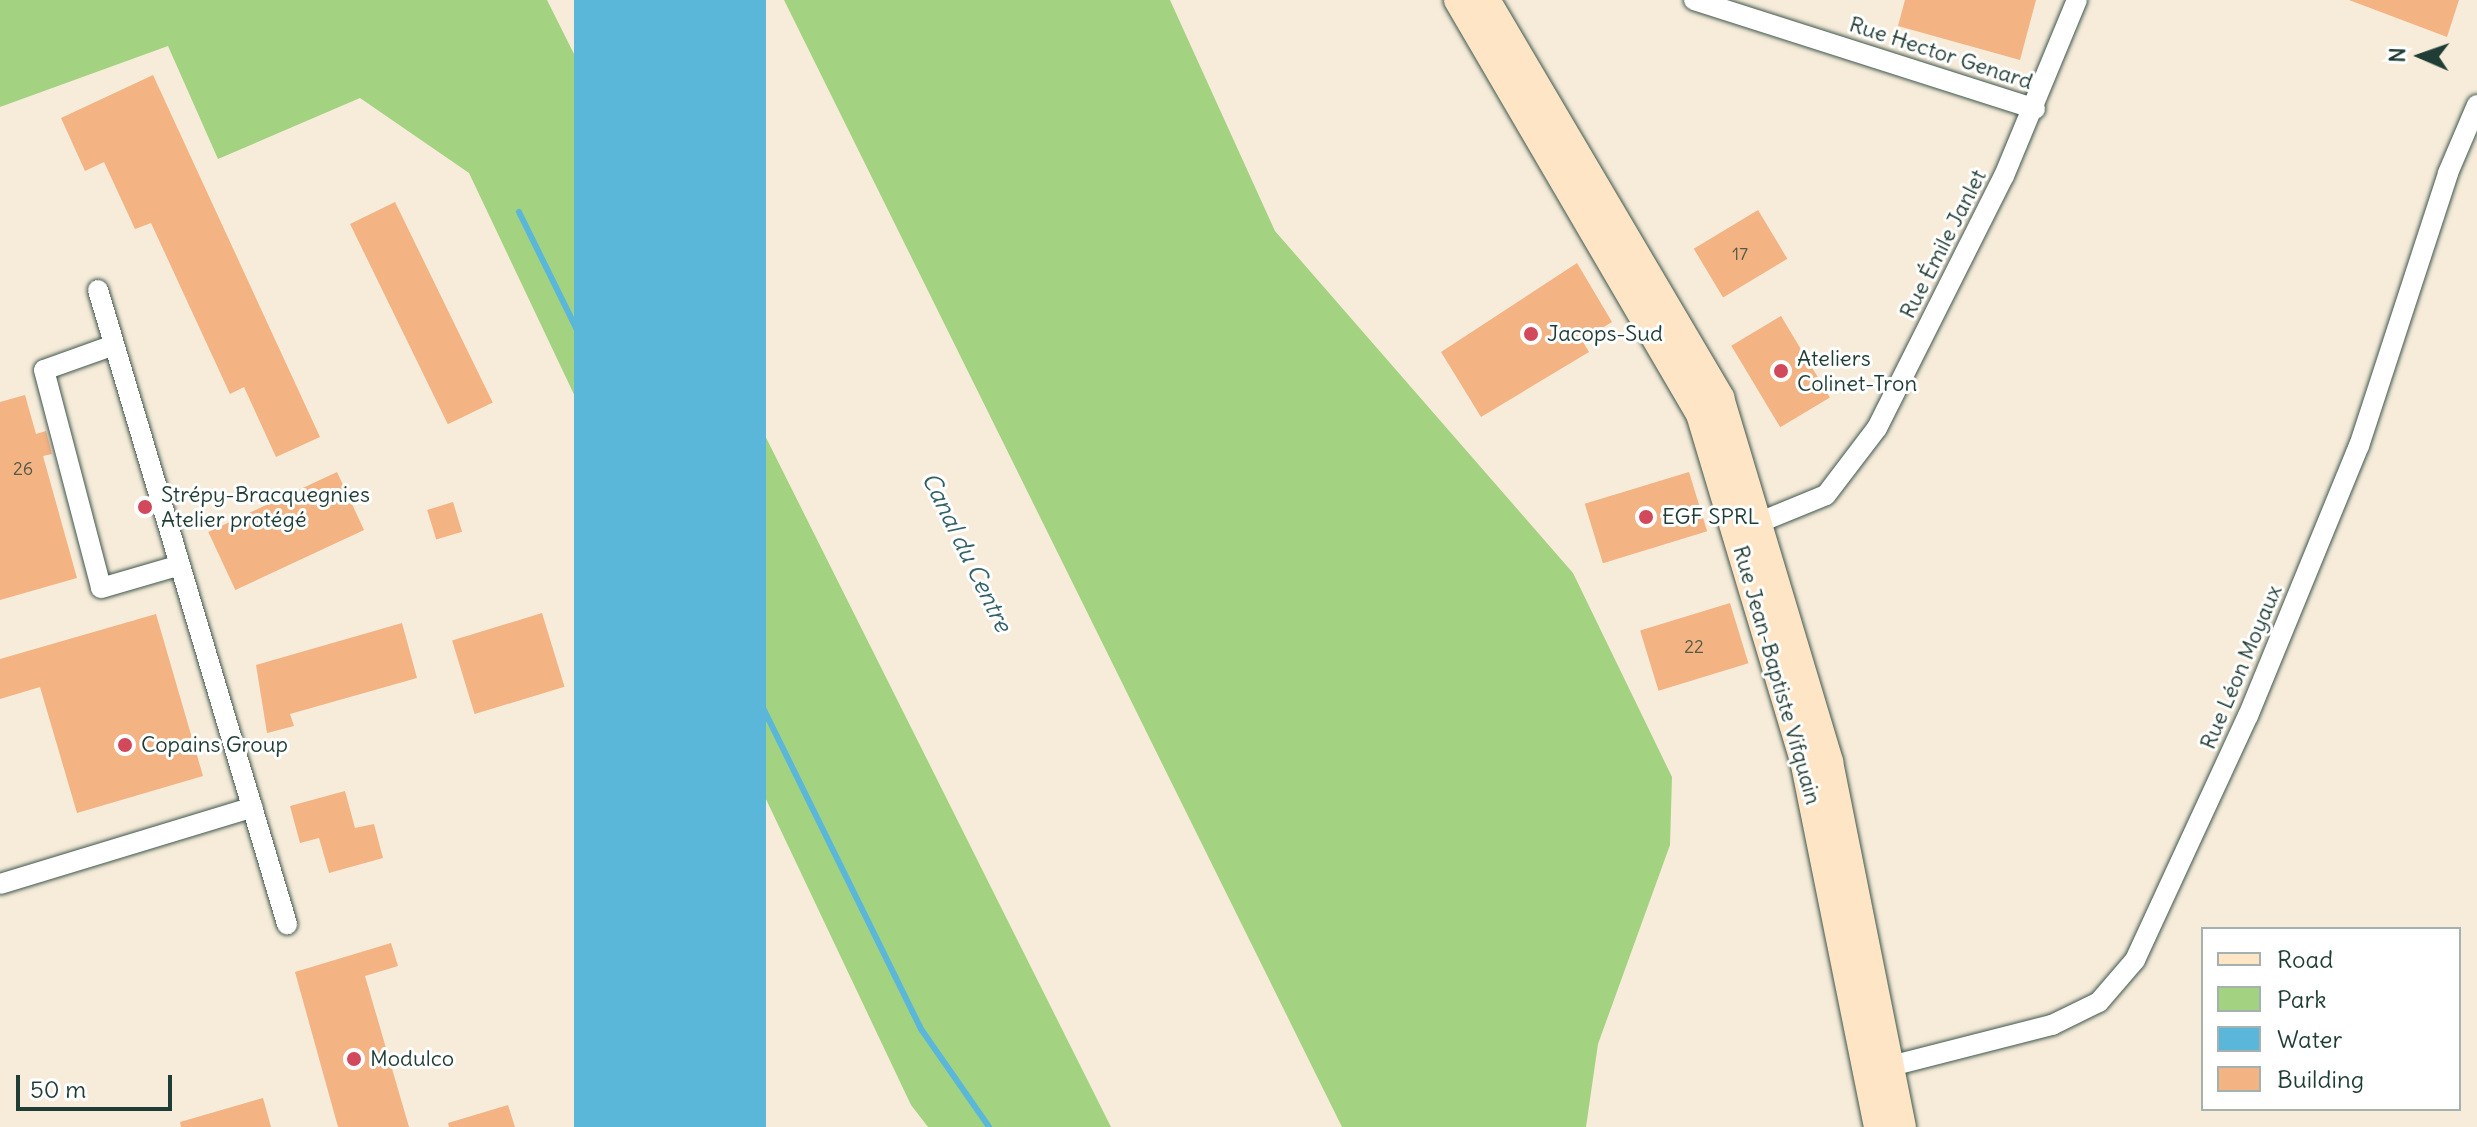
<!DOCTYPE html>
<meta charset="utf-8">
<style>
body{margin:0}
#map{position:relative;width:2477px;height:1127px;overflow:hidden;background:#f7ecda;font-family:Delius,sans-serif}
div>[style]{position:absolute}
.green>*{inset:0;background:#a3d280}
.water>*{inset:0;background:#5bb7d9;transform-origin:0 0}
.stream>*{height:6px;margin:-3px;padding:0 3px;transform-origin:3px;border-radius:3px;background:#5bb7d9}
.building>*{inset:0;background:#f3b383;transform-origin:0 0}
.roads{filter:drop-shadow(0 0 2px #3f574d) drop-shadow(0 0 2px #3f574d)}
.street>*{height:20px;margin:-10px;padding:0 10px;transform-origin:10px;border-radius:10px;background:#fff}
.secondary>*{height:28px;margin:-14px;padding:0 14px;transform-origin:14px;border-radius:14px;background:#fee5c5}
.dots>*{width:22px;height:22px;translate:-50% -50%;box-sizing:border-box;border:4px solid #fff;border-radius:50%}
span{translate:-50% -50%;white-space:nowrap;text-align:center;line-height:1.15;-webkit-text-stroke:6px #fff;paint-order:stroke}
.number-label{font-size:18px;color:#545a48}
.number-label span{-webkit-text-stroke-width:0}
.street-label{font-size:22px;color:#1f3d34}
.poi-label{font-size:22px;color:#1f3d34}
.left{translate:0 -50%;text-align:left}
.water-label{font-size:24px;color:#316266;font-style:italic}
.legend{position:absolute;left:2201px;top:927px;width:260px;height:184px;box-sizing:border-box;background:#fff;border:2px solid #a5b1ae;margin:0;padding:10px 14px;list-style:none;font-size:24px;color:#1f3d34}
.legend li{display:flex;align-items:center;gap:16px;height:40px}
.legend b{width:40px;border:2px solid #a5b1ae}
.north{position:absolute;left:2381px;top:16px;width:80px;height:80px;-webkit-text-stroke:6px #fff;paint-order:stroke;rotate:272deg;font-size:22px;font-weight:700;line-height:32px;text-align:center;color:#1f3d34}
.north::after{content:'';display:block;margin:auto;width:28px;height:36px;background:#1f3d34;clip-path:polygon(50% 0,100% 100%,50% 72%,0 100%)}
.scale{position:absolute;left:16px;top:1075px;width:156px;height:36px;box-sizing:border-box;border:4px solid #1f3d34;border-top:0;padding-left:10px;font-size:24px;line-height:28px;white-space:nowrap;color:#1f3d34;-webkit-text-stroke:6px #fff;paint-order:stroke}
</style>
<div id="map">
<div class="green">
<i style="clip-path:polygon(0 0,547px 0,1111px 1127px,928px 1127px,911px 1105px,469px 173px,360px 98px,218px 159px,168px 46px,0 107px)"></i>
<i style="clip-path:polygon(784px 0,1170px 0,1275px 231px,1573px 573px,1672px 777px,1670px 845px,1598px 1044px,1586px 1127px,1342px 1127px)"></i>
</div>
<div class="water">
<i style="left:574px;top:0;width:192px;height:1257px"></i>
</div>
<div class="stream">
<i style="left:519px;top:212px;width:911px;rotate:63.8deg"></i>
<i style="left:921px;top:1029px;width:119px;rotate:55.2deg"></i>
</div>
<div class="building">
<i style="clip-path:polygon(1905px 0,2036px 0,2020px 60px,1898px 26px)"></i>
<i style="clip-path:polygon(2349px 0,2459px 0,2447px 37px)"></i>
<i style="clip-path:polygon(153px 75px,320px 437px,276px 457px,244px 387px,230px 394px,151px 223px,135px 229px,104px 162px,85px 171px,61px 118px)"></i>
<i style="left:395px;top:202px;width:223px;height:50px;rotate:64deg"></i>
<i style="left:1758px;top:210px;width:57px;height:75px;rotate:59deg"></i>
<i style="clip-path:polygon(1577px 263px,1612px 322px,1582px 340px,1589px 352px,1481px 417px,1441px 352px)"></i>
<i style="left:1781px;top:316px;width:95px;height:58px;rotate:59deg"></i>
<i style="clip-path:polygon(25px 395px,36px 434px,46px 431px,52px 454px,43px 456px,77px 578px,0 600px,0 402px)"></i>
<i style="left:337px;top:472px;width:64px;height:142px;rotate:65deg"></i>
<i style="left:1689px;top:472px;width:62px;height:109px;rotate:73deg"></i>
<i style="left:453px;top:502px;width:31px;height:27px;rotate:73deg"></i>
<i style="left:1730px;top:603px;width:63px;height:94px;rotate:73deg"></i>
<i style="left:542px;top:613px;width:77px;height:94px;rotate:73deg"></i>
<i style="clip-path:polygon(156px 614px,203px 776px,77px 813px,40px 687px,0 699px,0 659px)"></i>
<i style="clip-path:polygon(402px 623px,417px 678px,290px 714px,294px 726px,267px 733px,256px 665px)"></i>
<i style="clip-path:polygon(345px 791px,355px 828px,374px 824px,383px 858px,329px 873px,319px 838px,300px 843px,290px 806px)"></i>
<i style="clip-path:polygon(391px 943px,398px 966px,365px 976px,409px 1127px,338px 1127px,295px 972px)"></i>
<i style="clip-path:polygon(263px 1098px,271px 1127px,181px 1127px,180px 1122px)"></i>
<i style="clip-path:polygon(508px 1105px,515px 1127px,449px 1127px,448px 1123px)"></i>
</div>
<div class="roads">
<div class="street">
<i style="left:1694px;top:0;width:358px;rotate:17.7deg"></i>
<i style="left:98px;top:290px;width:662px;rotate:73.4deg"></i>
<i style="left:114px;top:345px;width:74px;rotate:160.3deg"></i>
<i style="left:44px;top:370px;width:225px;rotate:75.3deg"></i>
<i style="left:101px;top:588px;width:82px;rotate:-16.2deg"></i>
<i style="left:1748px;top:527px;width:84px;rotate:-22.3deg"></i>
<i style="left:1826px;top:495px;width:84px;rotate:-52.7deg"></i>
<i style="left:1877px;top:428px;width:282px;rotate:-63.3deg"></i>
<i style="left:2004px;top:176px;width:191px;rotate:-67.5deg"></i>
<i style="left:0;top:884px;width:264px;rotate:-16.9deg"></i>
<i style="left:1879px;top:1069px;width:179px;rotate:-14.3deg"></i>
<i style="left:2052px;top:1025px;width:52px;rotate:-26.1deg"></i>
<i style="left:2099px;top:1002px;width:55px;rotate:-49.4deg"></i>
<i style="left:2135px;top:960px;width:269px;rotate:-65.2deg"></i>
<i style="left:2248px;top:716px;width:292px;rotate:-67.7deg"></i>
<i style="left:2359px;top:446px;width:287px;rotate:-71.9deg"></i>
<i style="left:2448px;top:173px;width:74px;rotate:-66.9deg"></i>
</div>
<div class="secondary">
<i style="left:1458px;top:0;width:480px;rotate:59.7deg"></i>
<i style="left:1700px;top:414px;width:366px;rotate:73.3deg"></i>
<i style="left:1805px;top:765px;width:369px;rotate:78.6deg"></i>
<i style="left:1486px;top:0;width:462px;rotate:59.5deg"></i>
<i style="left:1720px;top:398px;width:380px;rotate:73.3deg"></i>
<i style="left:1829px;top:762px;width:372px;rotate:78.7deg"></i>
</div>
</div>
<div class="dots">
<i style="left:1531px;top:334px;background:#d1495b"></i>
<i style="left:1781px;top:371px;background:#d1495b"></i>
<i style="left:145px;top:507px;background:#d1495b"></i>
<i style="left:1646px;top:517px;background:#d1495b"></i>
<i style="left:125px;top:745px;background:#d1495b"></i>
<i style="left:354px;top:1059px;background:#d1495b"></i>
</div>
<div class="number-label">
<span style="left:1740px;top:254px">17</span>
<span style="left:23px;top:469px">26</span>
<span style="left:1694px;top:647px">22</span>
</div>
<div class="street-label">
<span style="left:1941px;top:53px;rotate:18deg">Rue Hector Genard</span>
<span style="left:1943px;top:244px;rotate:-63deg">Rue Émile Janlet</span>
<span style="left:2241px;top:667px;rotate:-67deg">Rue Léon Moyaux</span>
<span style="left:1777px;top:675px;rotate:74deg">Rue Jean-Baptiste Vifquain</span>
</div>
<div class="poi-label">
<span class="left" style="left:1547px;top:334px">Jacops-Sud</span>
<span class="left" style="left:1797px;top:371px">Ateliers<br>Colinet-Tron</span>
<span class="left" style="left:161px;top:507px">Strépy-Bracquegnies<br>Atelier protégé</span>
<span class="left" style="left:1662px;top:517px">EGF SPRL</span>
<span class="left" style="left:141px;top:745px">Copains Group</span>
<span class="left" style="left:370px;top:1059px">Modulco</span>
</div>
<div class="water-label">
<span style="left:967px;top:552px;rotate:64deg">Canal du Centre</span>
</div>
<ul class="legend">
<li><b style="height:10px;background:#fee5c5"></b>Road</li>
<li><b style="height:22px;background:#a3d280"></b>Park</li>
<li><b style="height:22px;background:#5bb7d9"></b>Water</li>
<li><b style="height:22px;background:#f3b383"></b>Building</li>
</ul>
<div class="north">N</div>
<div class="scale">50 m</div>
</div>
